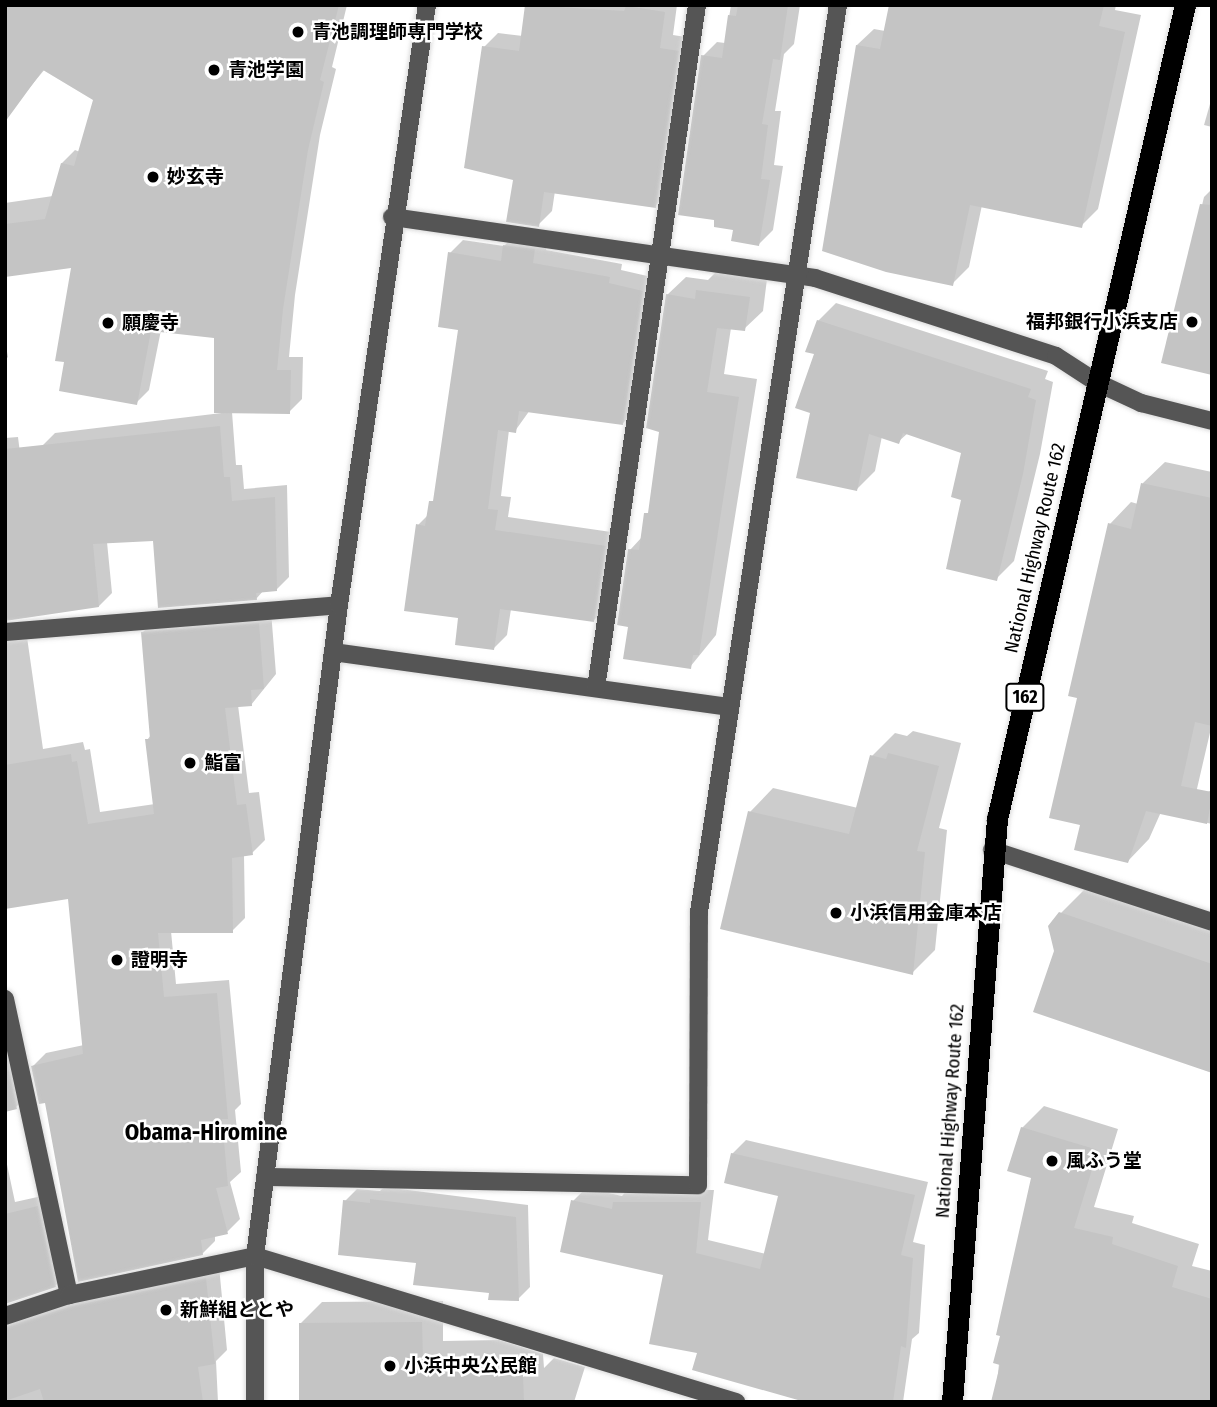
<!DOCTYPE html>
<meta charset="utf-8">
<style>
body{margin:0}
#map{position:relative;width:1217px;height:1407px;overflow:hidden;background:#fff;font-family:"Fira Sans Condensed","Noto Sans JP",sans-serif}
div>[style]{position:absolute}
.shadow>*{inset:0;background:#0003}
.building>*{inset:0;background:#c4c4c4}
.roads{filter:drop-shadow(0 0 2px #dbdbdb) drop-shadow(0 0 2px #dbdbdb)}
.minor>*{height:18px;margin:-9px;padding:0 9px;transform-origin:9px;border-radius:9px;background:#555}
.highway>*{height:21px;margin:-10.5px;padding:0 10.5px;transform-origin:10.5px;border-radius:10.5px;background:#000}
.dots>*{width:19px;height:19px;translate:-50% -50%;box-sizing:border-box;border:4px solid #fff;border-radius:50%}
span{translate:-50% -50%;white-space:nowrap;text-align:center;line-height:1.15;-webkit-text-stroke:5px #fff;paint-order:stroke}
.shield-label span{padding:2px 5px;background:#fff;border:2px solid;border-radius:5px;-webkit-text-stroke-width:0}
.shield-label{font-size:18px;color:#000;font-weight:700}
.poi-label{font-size:19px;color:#000;font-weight:700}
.left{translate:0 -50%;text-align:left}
.right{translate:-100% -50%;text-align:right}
.street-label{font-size:19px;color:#000}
.quarter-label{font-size:23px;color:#000;font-weight:700}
.frame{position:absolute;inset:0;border:7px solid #000;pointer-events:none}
</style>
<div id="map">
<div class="shadow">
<i style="clip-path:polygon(5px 5px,347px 5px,332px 67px,336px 69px,320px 135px,295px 295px,289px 357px,303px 357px,302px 399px,289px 412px,232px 412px,236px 465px,242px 465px,244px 489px,287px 485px,289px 577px,276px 590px,264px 590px,256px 599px,154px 539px,107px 542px,112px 593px,99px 606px,6px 619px,13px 630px,26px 630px,43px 749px,83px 742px,85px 750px,90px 749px,100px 812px,155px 804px,147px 740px,151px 735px,142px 633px,155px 620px,271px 611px,276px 674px,251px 705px,238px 705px,249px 793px,259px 792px,265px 840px,252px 853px,244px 855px,245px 918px,232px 931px,171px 931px,176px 984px,229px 980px,241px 1104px,235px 1110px,241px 1172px,230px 1182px,240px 1219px,227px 1232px,215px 1235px,215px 1241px,202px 1254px,46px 1101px,33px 1066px,46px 1053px,84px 1045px,69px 897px,5px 908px,5px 438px,18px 437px,28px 517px,42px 446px,55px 433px,230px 412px,216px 337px,161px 330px,149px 390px,136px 403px,66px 360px,73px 266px,5px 275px,5px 203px,53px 196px,62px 163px,75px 150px,80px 152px,95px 100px,45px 69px,21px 98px)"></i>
<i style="clip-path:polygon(527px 5px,677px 5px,673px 35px,692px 38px,669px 192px,655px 206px,555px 191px,552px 211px,538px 225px,515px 178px,484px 47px,498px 33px,523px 36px)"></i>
<i style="clip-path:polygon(731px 5px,800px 5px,794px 44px,784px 54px,775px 111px,781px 111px,774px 165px,783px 166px,773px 230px,759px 244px,735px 228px,703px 56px,717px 42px,725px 43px)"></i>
<i style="clip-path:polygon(890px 5px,1116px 5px,1115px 10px,1141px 15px,1098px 209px,1081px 226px,982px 205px,969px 267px,952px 284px,857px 45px,874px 29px,885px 31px)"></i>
<i style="clip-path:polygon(1212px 97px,1212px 127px,1204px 125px)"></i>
<i style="clip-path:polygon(1212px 189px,1212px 373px,1164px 362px,1204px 197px)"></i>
<i style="clip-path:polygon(518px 232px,548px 236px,546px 250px,622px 264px,621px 270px,656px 278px,636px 410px,623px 423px,530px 410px,515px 431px,509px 430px,501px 496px,511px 497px,508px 517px,618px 533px,607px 607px,594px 620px,511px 609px,507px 635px,494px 648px,460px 616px,418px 525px,429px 514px,435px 497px,460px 328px,450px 253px,463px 240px,504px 246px)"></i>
<i style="clip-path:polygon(716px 272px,767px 279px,763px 311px,744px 329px,731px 328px,724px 374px,757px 379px,716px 635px,690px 667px,630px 550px,642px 537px,650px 509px,661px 431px,667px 295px,686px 277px,708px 280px)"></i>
<i style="clip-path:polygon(836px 303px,1048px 371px,1045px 379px,1053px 382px,1040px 454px,1014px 561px,996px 579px,963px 499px,963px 451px,908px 433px,898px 442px,882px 436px,875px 471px,857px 489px,812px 412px,818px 321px)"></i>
<i style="clip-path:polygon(5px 341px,8px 357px,5px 360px)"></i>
<i style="clip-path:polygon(1165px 462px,1212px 472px,1212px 724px,1196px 793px,1161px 812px,1149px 839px,1128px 861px,1082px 824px,1080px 697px,1110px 524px,1131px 502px,1138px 504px,1143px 483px)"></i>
<i style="clip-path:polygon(913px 731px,961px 743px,939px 828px,947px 830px,935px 950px,912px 973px,750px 812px,773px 788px,858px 808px,872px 756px,895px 733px,907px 736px)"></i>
<i style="clip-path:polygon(1212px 790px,1212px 824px,1182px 817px,1206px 793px)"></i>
<i style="clip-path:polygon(1087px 887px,1212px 929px,1212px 1071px,1056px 951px,1061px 913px)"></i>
<i style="clip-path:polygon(5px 1023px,29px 1094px,16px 1107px,5px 1110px)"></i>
<i style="clip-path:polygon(1044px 1106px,1118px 1129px,1094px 1207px,1134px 1216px,1132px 1223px,1199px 1244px,1192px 1266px,1212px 1271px,1212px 1402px,995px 1402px,1002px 1335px,1033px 1177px,1022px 1128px)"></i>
<i style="clip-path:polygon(746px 1140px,928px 1182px,913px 1242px,925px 1245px,919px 1333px,912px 1339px,903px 1402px,817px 1402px,700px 1352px,665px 1274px,573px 1201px,586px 1188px,622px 1196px,628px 1189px,714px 1190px,708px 1240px,766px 1254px,780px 1194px,732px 1154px)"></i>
<i style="clip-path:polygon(5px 1155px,15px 1202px,51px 1194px,68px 1273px,55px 1286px,8px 1301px,6px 1307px,219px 1266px,227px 1350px,216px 1361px,218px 1402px,5px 1402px)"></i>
<i style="clip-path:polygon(384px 1187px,528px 1205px,530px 1287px,518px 1299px,417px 1261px,345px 1201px,357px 1189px,380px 1191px)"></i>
<i style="clip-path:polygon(443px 1301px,443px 1341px,499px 1340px,543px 1354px,544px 1368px,554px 1358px,585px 1367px,574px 1402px,301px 1402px,300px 1324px,322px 1302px)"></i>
</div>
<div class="building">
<i style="clip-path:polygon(5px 5px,339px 5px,320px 80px,324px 82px,308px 150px,283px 309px,277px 370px,291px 370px,290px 414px,214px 413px,214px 338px,151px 331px,137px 405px,59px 391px,64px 362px,55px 361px,71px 268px,5px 277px,5px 224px,45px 219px,61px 163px,74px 166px,93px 100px,43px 70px,5px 122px)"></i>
<i style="clip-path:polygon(525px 5px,624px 11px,626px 6px,665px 12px,660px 48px,679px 51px,656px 208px,544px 192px,539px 227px,506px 222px,513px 180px,464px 168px,482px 46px,519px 51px)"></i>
<i style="clip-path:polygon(738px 5px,788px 5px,780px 60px,773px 59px,762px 124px,768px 125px,761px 179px,770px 180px,759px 246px,731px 241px,733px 230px,714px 227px,714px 220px,678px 215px,701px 55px,722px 58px,728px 15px,736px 16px)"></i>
<i style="clip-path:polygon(889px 5px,1104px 5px,1099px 26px,1125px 32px,1082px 228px,970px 205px,953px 286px,886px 272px,822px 251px,856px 45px,880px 49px)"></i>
<i style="clip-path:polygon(1200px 204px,1212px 205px,1212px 375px,1161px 363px)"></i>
<i style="clip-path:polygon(503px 245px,535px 249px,533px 263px,610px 277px,609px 283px,643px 291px,623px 425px,519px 411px,516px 433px,498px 430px,488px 509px,498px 510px,495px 530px,606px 546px,594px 622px,500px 609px,494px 650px,455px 645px,458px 618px,404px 611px,416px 524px,425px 526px,429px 501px,433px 501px,458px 330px,438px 327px,448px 252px,501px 261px)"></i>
<i style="clip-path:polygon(696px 290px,750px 297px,745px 331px,717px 328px,707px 392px,739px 397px,699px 655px,693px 655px,691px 669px,623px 659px,628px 627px,617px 625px,628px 549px,639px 550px,644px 513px,648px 513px,659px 432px,646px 428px,666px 294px,695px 299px)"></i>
<i style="clip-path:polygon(817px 320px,1031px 389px,1028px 397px,1036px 400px,1023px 474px,997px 581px,946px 569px,961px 500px,951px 497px,961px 453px,903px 433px,899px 444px,869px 434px,857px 491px,796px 478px,810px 413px,795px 408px,814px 354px,805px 352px)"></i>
<i style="clip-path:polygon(220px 426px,224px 477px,230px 477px,232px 501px,275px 497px,277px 591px,256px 593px,257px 600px,158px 608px,153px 541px,93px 544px,99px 607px,5px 621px,5px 449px)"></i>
<i style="clip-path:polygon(1141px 483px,1212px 498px,1212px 726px,1195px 722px,1181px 786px,1212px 792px,1212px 797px,1207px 824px,1146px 811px,1128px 863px,1074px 850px,1080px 825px,1049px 818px,1077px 698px,1068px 696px,1108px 523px,1131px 529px)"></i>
<i style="clip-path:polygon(259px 623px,264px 689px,251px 690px,252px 706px,225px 708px,237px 805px,246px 804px,253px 855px,232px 858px,233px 933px,158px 933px,164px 997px,217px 993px,228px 1119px,222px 1119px,228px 1186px,216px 1188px,228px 1234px,201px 1240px,203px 1255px,78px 1282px,45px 1103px,39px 1104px,31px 1066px,83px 1054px,68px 899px,5px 909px,5px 765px,71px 754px,72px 762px,77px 761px,88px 824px,154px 814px,145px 739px,150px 739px,141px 632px)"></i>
<i style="clip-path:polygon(888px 753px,939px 766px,917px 851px,925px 852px,913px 975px,720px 929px,748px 811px,849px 834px,870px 755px,886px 759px)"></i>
<i style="clip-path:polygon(1059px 912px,1212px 964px,1212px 1073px,1033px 1012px,1054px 951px,1048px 926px)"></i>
<i style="clip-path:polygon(9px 1070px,17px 1109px,5px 1112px,5px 1071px)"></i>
<i style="clip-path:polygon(1021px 1127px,1098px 1150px,1074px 1228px,1113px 1237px,1112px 1244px,1178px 1266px,1172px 1287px,1212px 1299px,1212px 1402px,991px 1402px,1000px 1365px,993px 1363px,1000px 1336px,996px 1335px,1031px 1178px,1007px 1171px)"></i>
<i style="clip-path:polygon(731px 1153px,915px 1195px,901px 1255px,913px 1258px,906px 1348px,901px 1346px,893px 1402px,805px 1402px,692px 1370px,697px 1353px,649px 1344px,663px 1275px,560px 1252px,571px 1200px,612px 1209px,613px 1202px,701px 1202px,696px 1253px,760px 1269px,778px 1196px,724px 1183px)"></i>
<i style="clip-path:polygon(370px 1199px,516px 1217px,519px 1301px,488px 1300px,489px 1293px,413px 1285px,416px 1263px,338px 1255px,343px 1200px,370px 1203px)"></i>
<i style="clip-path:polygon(38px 1206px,56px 1287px,5px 1304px,5px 1214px)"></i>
<i style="clip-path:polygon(206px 1278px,215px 1364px,198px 1367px,203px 1402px,44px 1402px,40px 1389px,5px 1401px,5px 1327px,72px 1306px)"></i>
<i style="clip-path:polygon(422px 1322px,423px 1362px,477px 1361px,523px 1375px,524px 1402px,299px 1402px,299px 1323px)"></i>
</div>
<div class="roads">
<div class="minor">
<i style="left:392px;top:217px;width:427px;rotate:8.2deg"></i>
<i style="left:815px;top:278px;width:253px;rotate:17.9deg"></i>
<i style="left:1056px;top:356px;width:48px;rotate:33deg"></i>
<i style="left:1096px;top:382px;width:50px;rotate:25deg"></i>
<i style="left:1141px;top:403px;width:73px;rotate:14.2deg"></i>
<i style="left:5px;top:632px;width:335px;rotate:-4.6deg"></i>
<i style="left:333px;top:652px;width:401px;rotate:7.9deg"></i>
<i style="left:596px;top:688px;width:690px;rotate:-81.59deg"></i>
<i style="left:992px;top:850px;width:231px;rotate:18.1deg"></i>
<i style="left:5px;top:999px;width:303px;rotate:77.8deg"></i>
<i style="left:265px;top:1177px;width:433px;rotate:1.1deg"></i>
<i style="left:698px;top:1185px;width:273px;rotate:-89.8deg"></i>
<i style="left:699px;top:912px;width:918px;rotate:-81.29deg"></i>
<i style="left:5px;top:1316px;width:67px;rotate:-18.2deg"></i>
<i style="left:69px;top:1295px;width:190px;rotate:-11.8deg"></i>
<i style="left:255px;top:1256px;width:503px;rotate:16.88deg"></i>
<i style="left:255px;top:1402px;width:146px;rotate:-90deg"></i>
<i style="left:255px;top:1256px;width:656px;rotate:-82.65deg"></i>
<i style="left:339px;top:605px;width:606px;rotate:-81.66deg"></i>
</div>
<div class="highway">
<i style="left:952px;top:1402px;width:585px;rotate:-85.59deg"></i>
<i style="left:997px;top:819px;width:835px;rotate:-77deg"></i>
</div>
</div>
<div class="dots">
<i style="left:298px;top:32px;background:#000"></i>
<i style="left:214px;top:70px;background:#000"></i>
<i style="left:153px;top:177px;background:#000"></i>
<i style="left:1192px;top:322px;background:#000"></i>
<i style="left:108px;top:323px;background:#000"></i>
<i style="left:190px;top:763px;background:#000"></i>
<i style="left:836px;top:913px;background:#000"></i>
<i style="left:117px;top:960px;background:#000"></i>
<i style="left:1052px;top:1161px;background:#000"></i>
<i style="left:166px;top:1310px;background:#000"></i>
<i style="left:390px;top:1366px;background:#000"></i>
</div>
<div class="shield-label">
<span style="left:1025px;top:697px">162</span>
</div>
<div class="poi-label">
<span class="left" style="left:312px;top:32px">青池調理師専門学校</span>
<span class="left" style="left:228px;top:70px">青池学園</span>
<span class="left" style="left:167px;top:177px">妙玄寺</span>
<span class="right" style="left:1178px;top:322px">福邦銀行小浜支店</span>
<span class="left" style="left:122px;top:323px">願慶寺</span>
<span class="left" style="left:204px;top:763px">鮨富</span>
<span class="left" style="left:850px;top:913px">小浜信用金庫本店</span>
<span class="left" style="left:131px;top:960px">證明寺</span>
<span class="left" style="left:1066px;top:1161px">風ふう堂</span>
<span class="left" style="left:180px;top:1310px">新鮮組ととや</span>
<span class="left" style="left:404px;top:1366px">小浜中央公民館</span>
</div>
<div class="street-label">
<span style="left:1035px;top:548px;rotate:-77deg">National Highway Route 162</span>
<span style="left:950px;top:1111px;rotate:-86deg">National Highway Route 162</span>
</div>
<div class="quarter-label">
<span style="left:206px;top:1132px">Obama-Hiromine</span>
</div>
<div class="frame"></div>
</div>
